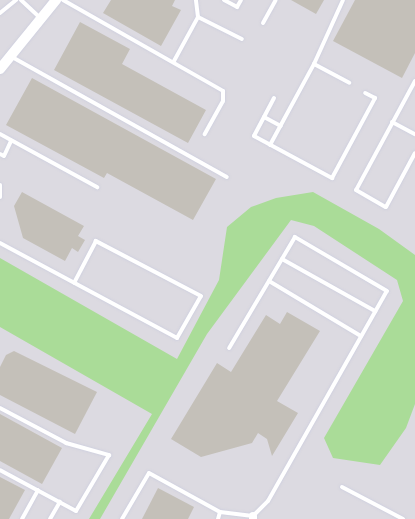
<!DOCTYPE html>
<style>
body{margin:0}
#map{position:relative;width:415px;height:519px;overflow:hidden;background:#e9e3d9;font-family:"Golos Text",sans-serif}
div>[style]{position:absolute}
.industrial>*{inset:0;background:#dcdae1;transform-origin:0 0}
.green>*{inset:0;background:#aadc98}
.building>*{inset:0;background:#c4c0b9}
.roads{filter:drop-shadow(0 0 1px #cfd0df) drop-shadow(0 0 1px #cfd0df)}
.service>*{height:4px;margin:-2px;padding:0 2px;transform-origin:2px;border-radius:2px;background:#fff}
.minor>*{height:8px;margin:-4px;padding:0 4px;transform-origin:4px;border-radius:4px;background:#fff}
.tertiary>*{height:10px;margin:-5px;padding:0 5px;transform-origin:5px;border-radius:5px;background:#fff}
span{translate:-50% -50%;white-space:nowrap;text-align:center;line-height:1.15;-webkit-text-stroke:4px #fff;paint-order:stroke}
</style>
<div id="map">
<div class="industrial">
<i style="left:0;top:0;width:415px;height:519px"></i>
</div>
<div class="green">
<i style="clip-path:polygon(313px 192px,379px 229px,415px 255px,415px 404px,406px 428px,380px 465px,333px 458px,324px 438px,403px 301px,397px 280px,314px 226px,291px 220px,207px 334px,100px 519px,89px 519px,152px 414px,0 327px,0 258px,177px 359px,219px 280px,227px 227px,251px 207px,276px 198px)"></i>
</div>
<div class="building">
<i style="clip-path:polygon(111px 0,175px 0,172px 6px,181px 10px,161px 46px,103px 13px)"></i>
<i style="clip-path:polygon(291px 0,324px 0,316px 14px)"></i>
<i style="clip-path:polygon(355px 0,415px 0,415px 53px,402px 78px,333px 41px)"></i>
<i style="clip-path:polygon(80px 22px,130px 49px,122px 64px,206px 110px,188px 143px,54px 70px)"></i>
<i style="clip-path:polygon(32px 78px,216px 179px,193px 220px,107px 173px,104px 178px,6px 125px)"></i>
<i style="clip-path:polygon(22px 192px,84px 226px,78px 236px,85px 240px,78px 252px,72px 248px,65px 261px,23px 238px,14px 206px)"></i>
<i style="clip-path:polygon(287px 312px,320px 331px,277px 401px,298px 413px,272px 456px,267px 439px,258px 433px,252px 443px,201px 457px,171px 439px,217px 363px,231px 372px,266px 315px,280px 324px)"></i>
<i style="clip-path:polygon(14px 351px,97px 392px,75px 434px,0 395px,0 367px,6px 355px)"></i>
<i style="clip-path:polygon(0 414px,62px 448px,42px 484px,0 461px)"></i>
<i style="clip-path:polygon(0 477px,25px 490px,9px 519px,0 519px)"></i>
<i style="clip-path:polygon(158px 488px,194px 507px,188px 519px,142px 519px)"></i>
</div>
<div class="roads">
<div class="service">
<i style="left:21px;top:0;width:26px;rotate:43deg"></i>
<i style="left:63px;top:0;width:184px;rotate:29.6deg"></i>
<i style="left:223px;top:91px;width:10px;rotate:90deg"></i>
<i style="left:223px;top:101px;width:38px;rotate:119deg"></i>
<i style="left:224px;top:0;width:15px;rotate:28deg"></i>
<i style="left:237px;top:7px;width:8px;rotate:-60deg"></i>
<i style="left:0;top:13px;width:21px;rotate:-39deg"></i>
<i style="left:198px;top:17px;width:49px;rotate:26.6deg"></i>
<i style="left:263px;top:23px;width:26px;rotate:-61deg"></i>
<i style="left:12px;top:57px;width:246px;rotate:29.2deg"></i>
<i style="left:174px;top:61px;width:50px;rotate:-61.4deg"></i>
<i style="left:198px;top:17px;width:17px;rotate:-97deg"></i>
<i style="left:314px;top:64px;width:40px;rotate:28deg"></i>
<i style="left:415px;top:81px;width:124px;rotate:118.4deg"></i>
<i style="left:356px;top:190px;width:34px;rotate:30deg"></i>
<i style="left:386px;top:207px;width:61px;rotate:-61.8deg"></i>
<i style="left:274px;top:98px;width:43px;rotate:117.8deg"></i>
<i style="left:254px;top:136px;width:89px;rotate:28.3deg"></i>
<i style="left:332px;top:178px;width:91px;rotate:-61.7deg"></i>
<i style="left:375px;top:98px;width:11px;rotate:-153deg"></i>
<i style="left:264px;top:117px;width:19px;rotate:28deg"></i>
<i style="left:392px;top:122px;width:26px;rotate:28deg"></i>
<i style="left:0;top:134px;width:111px;rotate:28.7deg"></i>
<i style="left:270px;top:145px;width:92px;rotate:-61.5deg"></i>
<i style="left:314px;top:64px;width:70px;rotate:-65.6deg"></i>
<i style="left:0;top:154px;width:4px;rotate:27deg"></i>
<i style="left:4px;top:156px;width:17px;rotate:-65deg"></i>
<i style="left:0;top:197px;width:12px;rotate:-90deg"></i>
<i style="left:0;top:243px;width:201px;rotate:28.2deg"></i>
<i style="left:177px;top:338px;width:48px;rotate:-60.3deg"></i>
<i style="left:201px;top:296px;width:119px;rotate:-152.4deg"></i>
<i style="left:96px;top:241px;width:47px;rotate:117.6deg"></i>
<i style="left:282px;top:259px;width:107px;rotate:29.2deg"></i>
<i style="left:269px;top:281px;width:107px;rotate:30.9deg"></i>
<i style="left:0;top:408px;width:75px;rotate:27.9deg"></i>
<i style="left:66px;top:443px;width:45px;rotate:15.6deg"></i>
<i style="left:109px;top:455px;width:65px;rotate:120.5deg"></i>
<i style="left:76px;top:511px;width:86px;rotate:-151.7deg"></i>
<i style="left:342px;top:487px;width:69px;rotate:27.7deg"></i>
<i style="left:22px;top:519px;width:33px;rotate:-61deg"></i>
<i style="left:50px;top:519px;width:20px;rotate:-60deg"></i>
<i style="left:122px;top:519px;width:53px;rotate:-59.6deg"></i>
<i style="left:149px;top:473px;width:81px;rotate:28.8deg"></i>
<i style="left:220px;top:512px;width:33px;rotate:7deg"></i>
<i style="left:253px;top:516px;width:21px;rotate:-45deg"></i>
<i style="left:268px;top:501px;width:241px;rotate:-60.5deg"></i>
<i style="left:387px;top:291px;width:107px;rotate:-149.6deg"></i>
<i style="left:295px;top:237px;width:129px;rotate:120.7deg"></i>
<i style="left:218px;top:519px;width:7px;rotate:-74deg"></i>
</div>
<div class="minor">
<i style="left:253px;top:519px;width:3px;rotate:-90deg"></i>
</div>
<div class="tertiary">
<i style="left:0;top:69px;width:89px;rotate:-50.9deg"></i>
</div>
</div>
</div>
